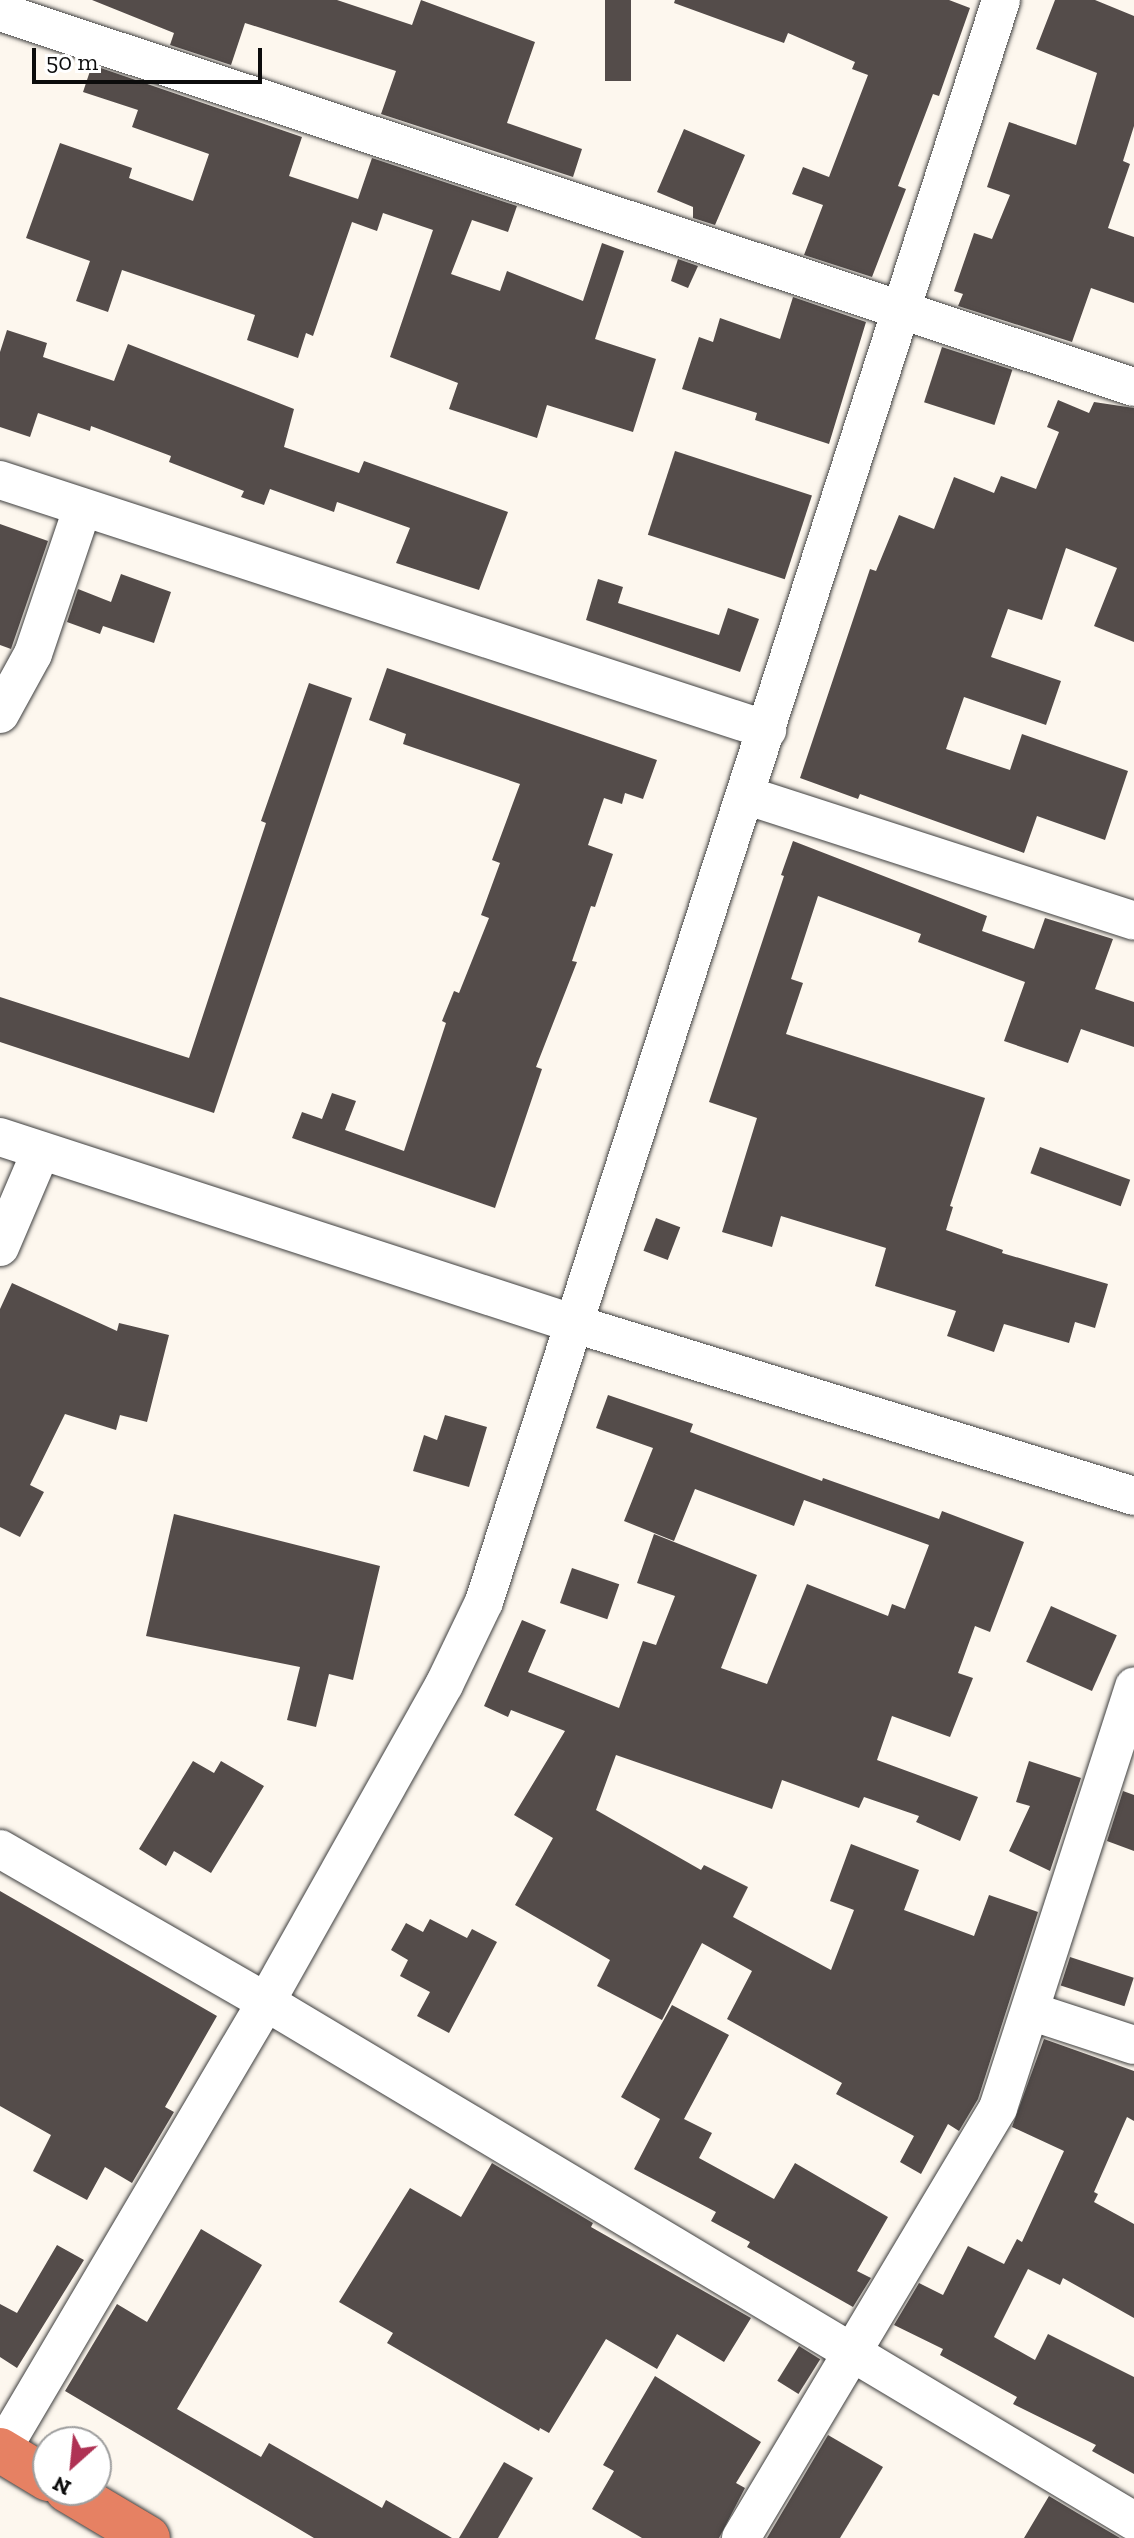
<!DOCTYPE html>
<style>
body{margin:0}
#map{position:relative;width:1134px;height:2538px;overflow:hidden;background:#fdf7ee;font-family:"Zilla Slab",serif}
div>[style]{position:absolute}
.building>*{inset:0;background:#544c4a;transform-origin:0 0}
.roads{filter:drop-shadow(0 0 2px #3f3f3f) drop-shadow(0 0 2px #3f3f3f)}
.minor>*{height:38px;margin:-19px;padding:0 19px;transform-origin:19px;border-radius:19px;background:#fff}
.highway>*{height:44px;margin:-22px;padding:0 22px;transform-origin:22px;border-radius:22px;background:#e68163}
span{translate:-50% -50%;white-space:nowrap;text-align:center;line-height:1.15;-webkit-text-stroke:8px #fff;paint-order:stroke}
.north{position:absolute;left:32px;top:2426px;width:80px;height:80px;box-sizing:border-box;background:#fff;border:2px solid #9e9e9e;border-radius:50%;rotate:207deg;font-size:22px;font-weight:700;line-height:32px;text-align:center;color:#0c0c0c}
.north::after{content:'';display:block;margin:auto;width:28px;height:36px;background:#af3254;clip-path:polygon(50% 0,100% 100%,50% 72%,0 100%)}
.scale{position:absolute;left:32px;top:48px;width:230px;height:36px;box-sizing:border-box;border:4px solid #0c0c0c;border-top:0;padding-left:10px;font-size:24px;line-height:28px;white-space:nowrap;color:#0c0c0c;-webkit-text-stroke:6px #fff;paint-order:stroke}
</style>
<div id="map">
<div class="building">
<i style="clip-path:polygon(92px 0,337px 0,412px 25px,421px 0,535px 42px,507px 123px,582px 149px,573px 177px,381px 114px,396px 71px,245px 23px,231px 65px,170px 45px,174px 33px)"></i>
<i style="left:605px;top:0;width:26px;height:81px"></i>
<i style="clip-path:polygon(675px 0,949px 0,970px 8px,939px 96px,933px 94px,898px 186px,906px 189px,872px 277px,804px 255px,823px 205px,792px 194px,803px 167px,829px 177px,868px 75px,852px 69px,855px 62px,788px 33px,784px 43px,674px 3px)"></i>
<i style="clip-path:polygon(1055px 0,1095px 0,1134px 16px,1134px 126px,1123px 161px,1130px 164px,1108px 228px,1134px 237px,1134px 303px,1091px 288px,1072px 342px,958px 306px,963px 294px,954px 291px,974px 233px,992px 239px,1010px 195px,987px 187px,1009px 122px,1076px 145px,1097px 73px,1036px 49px)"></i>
<i style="clip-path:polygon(92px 65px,302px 137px,289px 176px,358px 199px,372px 158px,517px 206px,508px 232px,472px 220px,451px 274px,500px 291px,507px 271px,583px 301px,602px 243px,624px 251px,595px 339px,656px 359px,633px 432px,547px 405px,537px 438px,449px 409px,458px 383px,390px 357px,433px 230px,383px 213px,377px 231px,352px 222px,313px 336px,306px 333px,298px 358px,247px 340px,255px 315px,122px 270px,108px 312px,76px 301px,90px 261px,26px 238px,60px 143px,132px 168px,129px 178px,193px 201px,209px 154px,132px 127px,138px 110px,83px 92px)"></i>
<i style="clip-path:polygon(684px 129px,745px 155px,715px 225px,693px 218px,693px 207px,657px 192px)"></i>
<i style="clip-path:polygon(678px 259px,698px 266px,688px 288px,671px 281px)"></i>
<i style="clip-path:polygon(793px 297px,866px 322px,829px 444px,755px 420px,757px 413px,682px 389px,699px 337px,713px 342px,720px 318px,780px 339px)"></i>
<i style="clip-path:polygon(7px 330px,47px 343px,43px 357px,114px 381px,128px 344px,294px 409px,284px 447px,359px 473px,364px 461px,508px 512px,479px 590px,396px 563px,410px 528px,337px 502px,334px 512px,270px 489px,264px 505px,241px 497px,244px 491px,169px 462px,171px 456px,91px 426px,90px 431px,38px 413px,30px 437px,0 427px,0 352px)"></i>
<i style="left:942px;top:347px;width:74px;height:58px;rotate:18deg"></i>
<i style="clip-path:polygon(1058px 400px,1089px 413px,1094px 402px,1134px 408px,1134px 642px,1094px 626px,1117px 568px,1066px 548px,1042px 620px,1008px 609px,991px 657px,1061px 681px,1046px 725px,964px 697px,946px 749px,1010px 770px,1022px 734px,1128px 771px,1105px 840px,1037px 816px,1024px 853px,860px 794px,858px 799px,800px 778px,870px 569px,876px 571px,899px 515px,934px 529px,954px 477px,994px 493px,1001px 476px,1036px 489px,1059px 432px,1047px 427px)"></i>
<i style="left:675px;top:451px;width:144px;height:88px;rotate:18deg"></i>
<i style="clip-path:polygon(0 524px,48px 541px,11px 649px,0 645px)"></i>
<i style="clip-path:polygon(121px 574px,171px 592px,154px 643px,103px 626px,100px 634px,67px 622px,78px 589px,111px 602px)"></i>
<i style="clip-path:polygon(598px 579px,623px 587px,618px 603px,719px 635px,728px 608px,759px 619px,740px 672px,586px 620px)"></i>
<i style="clip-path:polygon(387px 668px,657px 760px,643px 799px,625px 793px,622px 804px,604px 798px,588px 845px,613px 854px,595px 907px,591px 906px,572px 961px,577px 962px,536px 1067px,542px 1069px,495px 1208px,292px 1138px,302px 1112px,322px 1119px,332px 1093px,356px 1101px,345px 1130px,404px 1151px,446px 1023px,442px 1021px,454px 991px,459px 993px,489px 918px,481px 915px,500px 863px,492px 860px,520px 784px,403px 744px,406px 734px,369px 720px)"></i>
<i style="clip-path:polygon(309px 683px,352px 698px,214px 1113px,0 1042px,0 997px,189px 1058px,266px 823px,261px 821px)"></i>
<i style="clip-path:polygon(793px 841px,987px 916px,982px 931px,1034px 949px,1045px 918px,1113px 939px,1095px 989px,1134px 1002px,1134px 1047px,1081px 1029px,1068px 1063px,1004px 1041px,1025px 982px,918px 942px,921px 934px,818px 896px,791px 979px,803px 983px,786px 1034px,985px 1098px,950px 1206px,953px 1207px,946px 1230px,1003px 1250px,1002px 1253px,1108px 1284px,1095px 1328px,1075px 1322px,1069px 1343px,1004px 1324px,994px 1352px,947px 1336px,956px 1311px,875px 1286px,886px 1248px,781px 1216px,772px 1247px,722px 1232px,757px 1118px,709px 1102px,784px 876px,781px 875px)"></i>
<i style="left:1040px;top:1147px;width:96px;height:28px;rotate:20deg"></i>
<i style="left:656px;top:1218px;width:26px;height:35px;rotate:21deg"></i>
<i style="clip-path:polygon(12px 1283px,117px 1331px,119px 1323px,169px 1335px,147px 1422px,120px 1415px,116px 1430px,65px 1414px,30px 1485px,44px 1492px,20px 1537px,0 1527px,0 1309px)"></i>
<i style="clip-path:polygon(608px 1395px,693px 1424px,690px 1432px,822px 1481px,823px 1478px,939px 1519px,942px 1511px,1024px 1542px,990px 1632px,975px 1626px,958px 1673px,973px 1678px,950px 1737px,892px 1716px,877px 1760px,978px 1797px,960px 1841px,916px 1822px,919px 1816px,864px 1797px,859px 1808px,782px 1780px,772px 1809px,616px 1755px,596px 1810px,701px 1870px,704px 1865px,748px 1887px,733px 1917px,831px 1970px,854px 1910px,830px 1901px,851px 1844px,919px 1870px,904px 1910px,974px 1936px,989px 1895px,1038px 1912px,978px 2099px,959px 2131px,948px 2124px,921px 2174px,900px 2162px,914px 2136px,836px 2094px,842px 2083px,727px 2019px,752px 1971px,702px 1943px,662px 2020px,597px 1986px,610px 1960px,515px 1905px,553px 1838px,514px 1815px,565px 1731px,511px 1710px,508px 1717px,484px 1706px,522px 1620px,546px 1630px,528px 1672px,619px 1708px,643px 1641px,656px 1645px,675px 1596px,637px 1583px,654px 1534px,757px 1575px,721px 1668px,767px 1684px,807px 1584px,888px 1616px,892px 1604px,905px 1609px,929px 1545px,804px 1500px,794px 1526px,695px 1489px,674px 1541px,624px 1521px,653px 1448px,596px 1428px)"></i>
<i style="clip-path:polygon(445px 1415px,487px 1427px,469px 1487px,413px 1471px,424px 1435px,437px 1440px)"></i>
<i style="clip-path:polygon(174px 1514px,380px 1566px,353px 1680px,329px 1674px,316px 1727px,287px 1720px,300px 1667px,146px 1636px)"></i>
<i style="left:572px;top:1568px;width:50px;height:37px;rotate:19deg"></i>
<i style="left:1051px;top:1606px;width:72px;height:61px;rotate:24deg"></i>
<i style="clip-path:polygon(193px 1761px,214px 1773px,221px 1761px,264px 1786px,211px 1873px,174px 1851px,166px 1866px,139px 1849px)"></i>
<i style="clip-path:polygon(1029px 1761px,1081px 1778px,1050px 1871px,1009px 1851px,1030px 1806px,1016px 1802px)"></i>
<i style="clip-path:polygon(1123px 1791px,1134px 1795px,1134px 1851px,1107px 1841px)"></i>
<i style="clip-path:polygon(0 1891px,217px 2016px,165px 2107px,174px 2112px,132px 2183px,105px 2167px,87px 2200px,33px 2171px,51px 2135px,0 2106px)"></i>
<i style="clip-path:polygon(430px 1919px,467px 1938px,472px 1929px,497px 1942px,449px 2033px,417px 2016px,430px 1992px,400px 1976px,408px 1960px,391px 1950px,406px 1923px,423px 1932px)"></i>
<i style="left:1070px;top:1957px;width:67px;height:30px;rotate:18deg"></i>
<i style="clip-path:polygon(672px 2005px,729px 2035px,684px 2119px,712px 2133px,699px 2158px,774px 2199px,795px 2163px,888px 2217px,857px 2271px,871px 2278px,853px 2307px,747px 2247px,750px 2242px,711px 2221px,716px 2212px,634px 2169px,660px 2119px,621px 2097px)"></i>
<i style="clip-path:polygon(1044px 2039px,1134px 2071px,1134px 2121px,1127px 2117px,1094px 2192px,1098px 2194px,1094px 2202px,1134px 2224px,1134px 2318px,1063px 2278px,1060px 2285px,1028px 2269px,994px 2337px,1035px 2360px,1048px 2334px,1134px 2377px,1134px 2474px,1092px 2451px,1096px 2445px,1013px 2404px,1017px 2397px,940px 2355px,943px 2349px,894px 2325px,919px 2283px,943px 2295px,968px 2246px,1004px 2264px,1017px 2239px,1022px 2242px,1064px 2151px,1012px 2127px)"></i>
<i style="clip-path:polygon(492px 2163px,593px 2223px,591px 2227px,751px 2318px,724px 2362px,677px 2334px,657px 2369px,606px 2339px,549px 2433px,540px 2428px,539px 2431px,387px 2343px,393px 2333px,339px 2302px,410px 2188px,461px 2217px)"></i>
<i style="clip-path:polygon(201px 2229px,262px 2265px,177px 2409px,261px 2457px,269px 2443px,382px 2508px,386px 2500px,452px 2538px,314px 2538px,65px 2391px,117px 2304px,147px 2322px)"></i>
<i style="clip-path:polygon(57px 2245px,84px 2260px,17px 2368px,0 2357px,0 2304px,17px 2313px)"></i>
<i style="left:799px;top:2346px;width:25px;height:41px;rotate:32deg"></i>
<i style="clip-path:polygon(655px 2376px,761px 2442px,736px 2483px,745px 2488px,719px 2538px,642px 2538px,592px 2509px,614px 2471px,603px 2465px)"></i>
<i style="clip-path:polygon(828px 2435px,883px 2467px,840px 2538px,767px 2538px)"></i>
<i style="clip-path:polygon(504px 2462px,533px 2478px,498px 2538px,459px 2538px)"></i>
<i style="clip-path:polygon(1049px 2496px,1079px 2514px,1120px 2538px,1024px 2538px)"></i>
</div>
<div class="roads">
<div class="minor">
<i style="left:0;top:12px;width:1194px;rotate:18.3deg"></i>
<i style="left:0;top:480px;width:807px;rotate:18.05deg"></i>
<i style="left:0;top:714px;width:68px;rotate:-61.2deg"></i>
<i style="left:33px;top:654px;width:153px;rotate:-71.3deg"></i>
<i style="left:745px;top:795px;width:409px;rotate:17.9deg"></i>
<i style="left:0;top:1137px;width:605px;rotate:18.02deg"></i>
<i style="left:575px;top:1324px;width:585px;rotate:17.1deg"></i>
<i style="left:0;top:1247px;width:104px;rotate:-66.9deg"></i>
<i style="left:0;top:1849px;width:307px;rotate:29.9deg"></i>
<i style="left:266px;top:2002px;width:1011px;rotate:30.88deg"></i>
<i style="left:1030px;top:2011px;width:109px;rotate:18.1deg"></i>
<i style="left:1px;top:2451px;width:521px;rotate:-59.45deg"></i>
<i style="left:266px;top:2002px;width:364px;rotate:-60.7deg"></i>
<i style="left:444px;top:1685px;width:92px;rotate:-64.3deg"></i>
<i style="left:484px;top:1602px;width:1683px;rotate:-72.11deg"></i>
<i style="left:741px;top:2538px;width:501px;rotate:-59.13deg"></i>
<i style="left:998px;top:2108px;width:443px;rotate:-72.1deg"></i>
</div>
<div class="highway">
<i style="left:0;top:2450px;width:56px;rotate:31.1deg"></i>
<i style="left:67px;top:2490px;width:94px;rotate:30.7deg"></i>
</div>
</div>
<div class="north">N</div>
<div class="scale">50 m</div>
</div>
